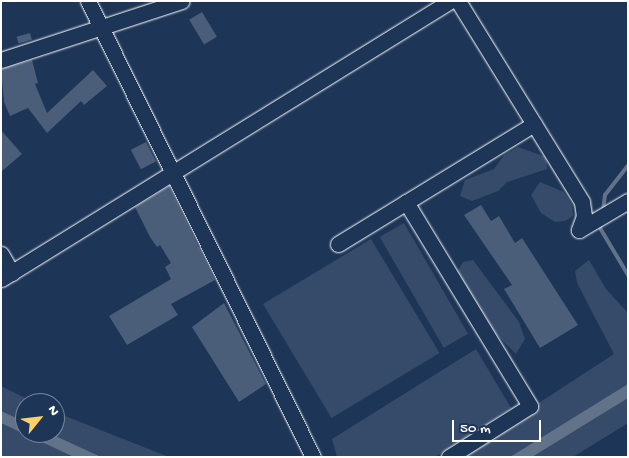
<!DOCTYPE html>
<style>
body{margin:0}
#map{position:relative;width:629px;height:458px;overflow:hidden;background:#1d3557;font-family:"Gochi Hand",sans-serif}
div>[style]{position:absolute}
.green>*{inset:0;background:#364b69;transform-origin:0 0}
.water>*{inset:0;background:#617289}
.stream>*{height:4px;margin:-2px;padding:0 2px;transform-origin:2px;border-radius:2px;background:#617289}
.building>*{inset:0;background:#4a5d79;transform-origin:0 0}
.roads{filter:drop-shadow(0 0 1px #fff) drop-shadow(0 0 1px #fff)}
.minor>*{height:15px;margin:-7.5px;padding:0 7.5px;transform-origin:7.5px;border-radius:7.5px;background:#1d3557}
span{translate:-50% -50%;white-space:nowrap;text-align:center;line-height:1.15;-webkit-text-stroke:5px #1d3557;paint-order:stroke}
.frame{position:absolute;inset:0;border:2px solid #fff;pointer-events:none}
.north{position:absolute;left:15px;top:393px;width:50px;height:50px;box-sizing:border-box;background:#1d3557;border:1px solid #77869a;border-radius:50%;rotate:61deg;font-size:14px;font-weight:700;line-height:20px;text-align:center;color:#fff}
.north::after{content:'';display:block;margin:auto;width:18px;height:22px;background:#ffd166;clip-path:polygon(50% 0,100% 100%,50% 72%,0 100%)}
.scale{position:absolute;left:452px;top:420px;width:89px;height:22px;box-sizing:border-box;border:2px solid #fff;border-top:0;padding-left:6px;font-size:15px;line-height:18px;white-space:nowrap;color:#fff;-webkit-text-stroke:4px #1d3557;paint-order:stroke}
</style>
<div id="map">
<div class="green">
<i style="clip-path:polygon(518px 147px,546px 157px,547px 169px,507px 182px,498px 191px,472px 201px,460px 196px,465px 180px,494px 169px,504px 155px)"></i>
<i style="clip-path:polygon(540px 182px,564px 192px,572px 205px,573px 216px,565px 221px,555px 222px,541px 213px,531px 195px)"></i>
<i style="left:404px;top:223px;width:128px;height:28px;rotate:60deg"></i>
<i style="left:371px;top:239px;width:133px;height:126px;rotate:59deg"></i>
<i style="clip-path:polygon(473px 260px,519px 322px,525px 339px,516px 354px,489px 327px,456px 274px,463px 262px)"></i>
<i style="clip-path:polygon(589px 260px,606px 289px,628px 313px,628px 423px,573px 457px,450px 457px,471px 447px,614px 354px,577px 283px,575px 271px)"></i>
<i style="clip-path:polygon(476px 349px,511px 408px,435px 457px,337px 457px,332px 439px)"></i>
<i style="clip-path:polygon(1px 386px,35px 403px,25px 403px,25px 433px,55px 433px,55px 412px,169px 457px,1px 456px)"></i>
</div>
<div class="water">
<i style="clip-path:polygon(628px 384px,628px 398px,532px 457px,510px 457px)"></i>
<i style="clip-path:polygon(1px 411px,25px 422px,25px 433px,49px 433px,101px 457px,74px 457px,1px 423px)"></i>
</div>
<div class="stream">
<i style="left:603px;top:211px;width:16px;rotate:-83deg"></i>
<i style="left:605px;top:195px;width:37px;rotate:-52deg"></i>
<i style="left:601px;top:223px;width:5px;rotate:101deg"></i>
<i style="left:600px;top:228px;width:55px;rotate:59.2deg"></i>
</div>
<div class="building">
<i style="left:202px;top:12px;width:29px;height:15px;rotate:59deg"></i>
<i style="left:30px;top:33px;width:7px;height:14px;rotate:74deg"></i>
<i style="clip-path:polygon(32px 60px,38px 83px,35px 84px,47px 113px,93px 70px,107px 86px,84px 105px,81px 101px,47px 133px,28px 108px,10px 116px,4px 102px,1px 69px)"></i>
<i style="clip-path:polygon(1px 130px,22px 154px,1px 172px)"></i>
<i style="left:146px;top:142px;width:22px;height:17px;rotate:63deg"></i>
<i style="clip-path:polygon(169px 186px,215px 280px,171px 304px,178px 315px,127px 345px,109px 316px,171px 279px,165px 267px,171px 263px,160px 245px,157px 247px,150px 237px,135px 207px)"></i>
<i style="clip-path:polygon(481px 205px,491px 221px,499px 216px,515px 243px,522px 238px,578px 325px,540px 348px,504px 289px,512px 285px,464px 215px)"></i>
<i style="clip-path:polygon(224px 303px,266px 384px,239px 402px,192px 327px)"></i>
</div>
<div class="roads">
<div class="minor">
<i style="left:88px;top:1px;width:508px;rotate:63.74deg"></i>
<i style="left:458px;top:1px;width:236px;rotate:58.3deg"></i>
<i style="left:582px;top:202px;width:14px;rotate:82deg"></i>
<i style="left:584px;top:216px;width:15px;rotate:110deg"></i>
<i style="left:1px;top:60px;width:190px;rotate:-18.1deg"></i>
<i style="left:406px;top:202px;width:239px;rotate:58.7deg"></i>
<i style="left:530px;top:406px;width:96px;rotate:147.8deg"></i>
<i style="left:579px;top:230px;width:57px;rotate:-30.6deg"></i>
<i style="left:338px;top:244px;width:230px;rotate:-31.5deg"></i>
<i style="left:1px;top:254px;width:22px;rotate:60deg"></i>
<i style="left:1px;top:279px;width:528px;rotate:-31.76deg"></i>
</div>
</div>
<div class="frame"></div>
<div class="north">N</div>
<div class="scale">50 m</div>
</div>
